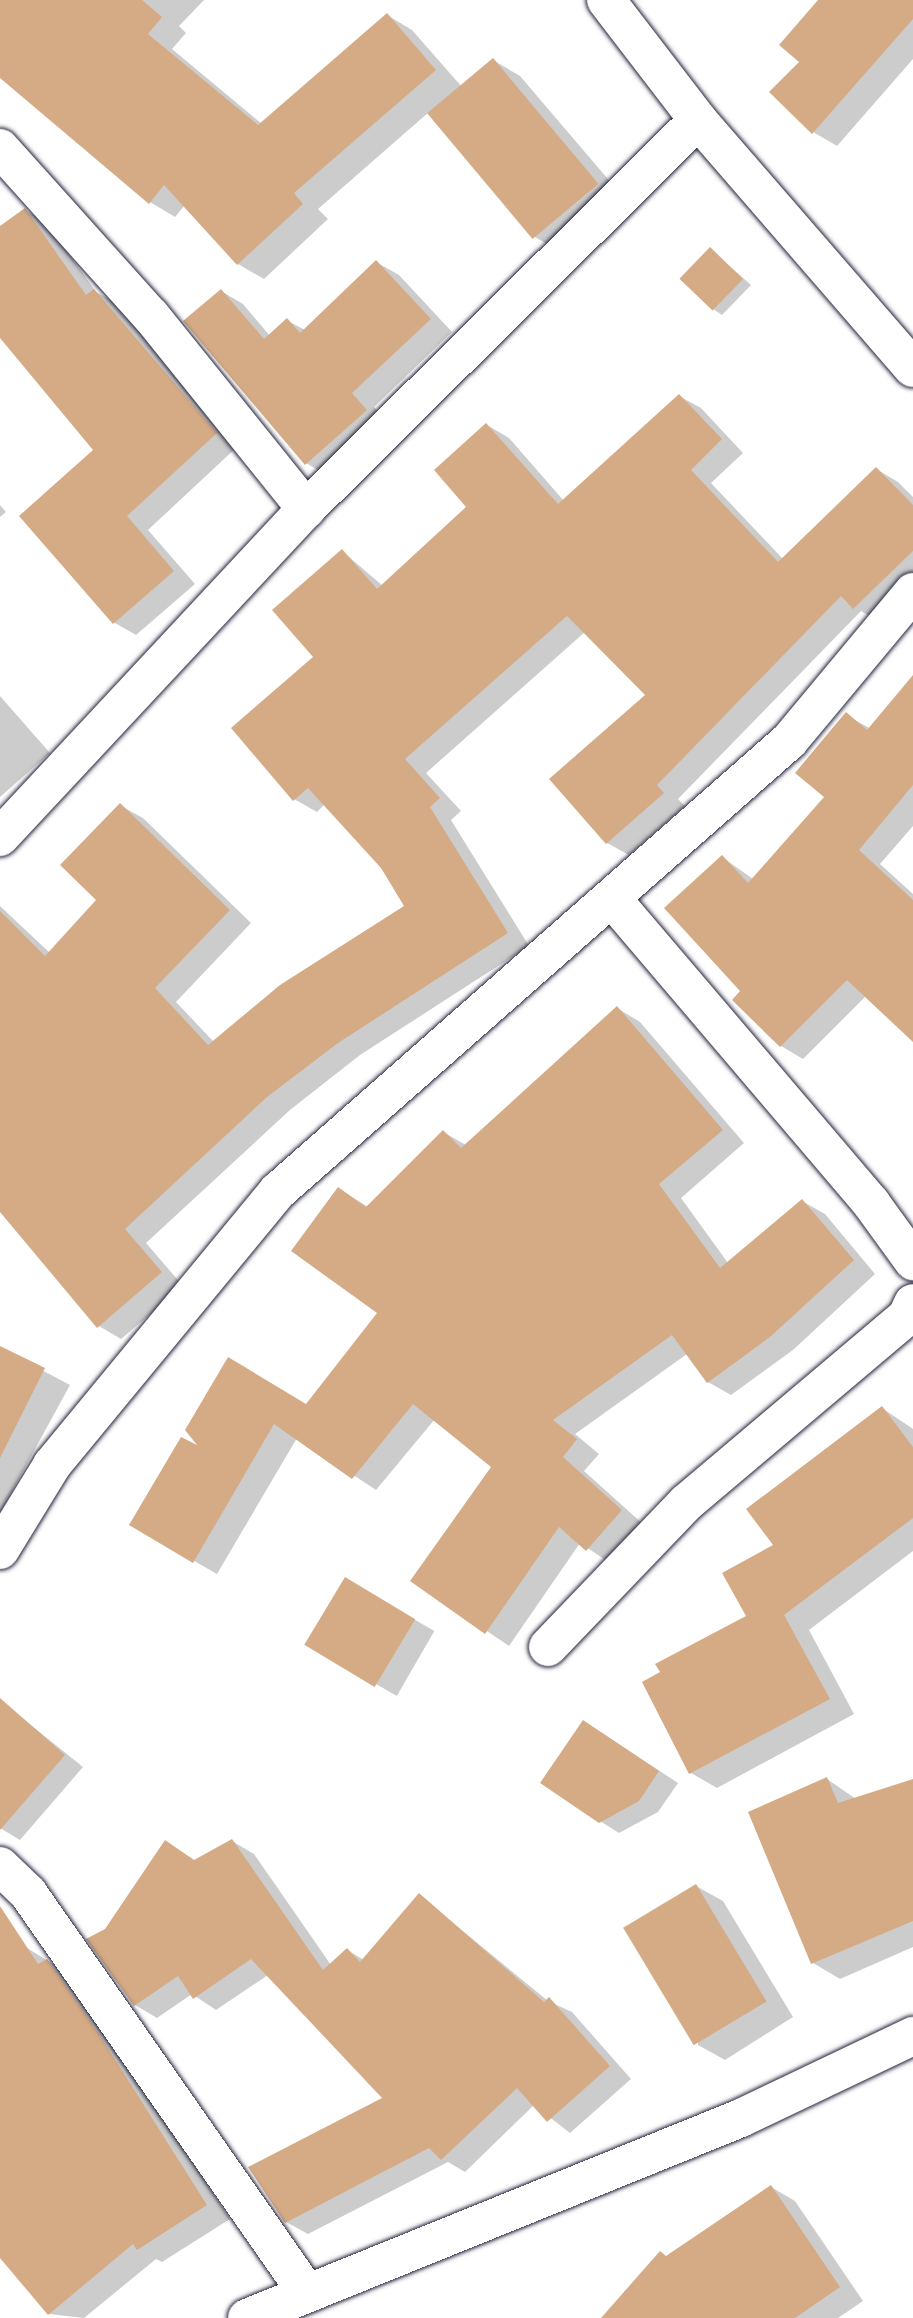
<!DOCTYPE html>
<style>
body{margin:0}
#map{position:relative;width:913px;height:2318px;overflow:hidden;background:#fff;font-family:"Shantell Sans",sans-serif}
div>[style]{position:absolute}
.shadow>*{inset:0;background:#0003;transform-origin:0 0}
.building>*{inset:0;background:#d5ab86;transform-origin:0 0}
.roads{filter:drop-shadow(0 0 2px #22223b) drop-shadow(0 0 2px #22223b)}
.minor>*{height:38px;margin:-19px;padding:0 19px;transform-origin:19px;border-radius:19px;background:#fff}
span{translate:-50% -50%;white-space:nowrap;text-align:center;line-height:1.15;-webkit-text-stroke:7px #fff;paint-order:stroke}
</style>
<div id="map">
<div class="shadow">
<i style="clip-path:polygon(0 0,204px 0,179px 26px,186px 33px,172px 49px,262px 124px,387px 15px,412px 30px,462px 87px,493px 60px,520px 76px,625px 199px,562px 253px,535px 237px,429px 112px,318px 209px,328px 219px,264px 279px,238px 264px,185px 205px,175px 217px,150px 202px,0 66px)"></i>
<i style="clip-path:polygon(821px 0,913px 0,913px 59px,837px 146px,813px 132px,801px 62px)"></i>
<i style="clip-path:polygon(25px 210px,47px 223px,96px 292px,116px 303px,238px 446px,148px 530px,195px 584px,136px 635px,115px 623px,21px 516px,95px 451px,0 329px,0 228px)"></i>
<i style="clip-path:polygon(710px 249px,751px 285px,722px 315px,713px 309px)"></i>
<i style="clip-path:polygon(376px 262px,399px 275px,452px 332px,374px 407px,389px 424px,328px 476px,306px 463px,221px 291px,243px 304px,270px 336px,288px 321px,305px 330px)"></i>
<i style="clip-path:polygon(679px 396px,701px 408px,743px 453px,711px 483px,783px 559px,876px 469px,898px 482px,913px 497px,913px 585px,876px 620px,861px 611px,678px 799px,685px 806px,629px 855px,607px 843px,647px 695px,585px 632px,426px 773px,461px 811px,451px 820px,529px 946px,360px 1055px,290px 1110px,146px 1243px,183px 1286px,121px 1339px,99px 1326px,0 1210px,0 906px,50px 953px,99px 900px,121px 806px,143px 818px,251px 923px,176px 1002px,214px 1042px,406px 906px,382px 867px,325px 804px,317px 812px,294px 799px,315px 657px,342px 551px,383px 586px,469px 507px,487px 425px,509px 438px,564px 501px)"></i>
<i style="clip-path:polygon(0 505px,6px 512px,0 517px)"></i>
<i style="clip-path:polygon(913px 678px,913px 826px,880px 864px,913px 894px,913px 1039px,866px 996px,803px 1059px,781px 1046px,743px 991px,722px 857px,753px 879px,827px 797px,846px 715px,871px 729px)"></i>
<i style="clip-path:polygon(0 696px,50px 753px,0 797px)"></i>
<i style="clip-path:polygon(617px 1008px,640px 1022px,744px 1143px,681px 1198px,728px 1263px,802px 1201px,825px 1214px,875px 1274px,793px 1350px,731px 1395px,708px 1382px,687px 1354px,575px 1434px,599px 1454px,584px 1471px,644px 1525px,610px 1563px,580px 1543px,509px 1646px,413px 1581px,493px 1467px,435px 1419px,376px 1490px,297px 1438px,217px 1574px,131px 1525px,204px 1450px,307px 1406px,380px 1313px,339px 1189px,368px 1207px,443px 1132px,466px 1145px)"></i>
<i style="clip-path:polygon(0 1348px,70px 1385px,0 1513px)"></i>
<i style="clip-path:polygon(882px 1408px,913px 1429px,913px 1551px,809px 1630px,854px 1714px,717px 1788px,691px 1773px,776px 1545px)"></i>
<i style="left:346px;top:1580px;width:102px;height:75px;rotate:30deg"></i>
<i style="clip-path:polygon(11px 1709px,83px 1767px,20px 1840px,0 1828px,0 1722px)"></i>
<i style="clip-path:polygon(602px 1733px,678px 1783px,658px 1812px,619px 1833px,600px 1821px)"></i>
<i style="clip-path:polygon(827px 1779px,856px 1799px,913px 1781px,913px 1947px,840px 1979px,813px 1963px)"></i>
<i style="clip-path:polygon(232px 1841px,254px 1854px,331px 1965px,347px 1950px,364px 1960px,420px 1896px,548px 2001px,572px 2012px,631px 2079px,570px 2133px,534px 2105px,465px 2172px,448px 2162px,308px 2234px,286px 2222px,385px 2098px,268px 1975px,216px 2010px,192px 1994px,157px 2018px,135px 2005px,106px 1930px,165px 1842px,196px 1861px)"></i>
<i style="clip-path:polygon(696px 1886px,723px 1901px,793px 2017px,725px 2060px,698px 2045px)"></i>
<i style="clip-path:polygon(27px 1948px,71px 1975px,230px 2219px,162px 2262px,156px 2259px,84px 2318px,49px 2314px,0 2255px,0 1967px)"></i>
<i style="clip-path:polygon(771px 2187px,795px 2201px,863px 2301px,838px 2318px,606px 2318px,668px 2257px)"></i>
</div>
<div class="building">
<i style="clip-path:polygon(0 0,142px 0,162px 17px,148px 34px,258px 125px,387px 13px,436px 70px,294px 193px,303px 204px,237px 265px,164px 185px,149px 204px,0 78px)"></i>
<i style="clip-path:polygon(818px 0,913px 0,913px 19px,812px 134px,769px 92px,799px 62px,779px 45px)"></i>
<i style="left:493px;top:58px;width:164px;height:86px;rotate:50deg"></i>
<i style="clip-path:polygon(25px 208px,86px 295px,94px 289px,217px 433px,127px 516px,174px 571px,113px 624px,19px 516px,93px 450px,0 338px,0 226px)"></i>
<i style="left:710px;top:247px;width:46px;height:44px;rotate:44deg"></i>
<i style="clip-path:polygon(376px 260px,431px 319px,352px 393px,367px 410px,305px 465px,183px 321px,221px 289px,264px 339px,287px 318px,300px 333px)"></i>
<i style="clip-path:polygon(679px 394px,722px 439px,691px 470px,778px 562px,876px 467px,913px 505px,913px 551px,853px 609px,841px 596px,657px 785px,664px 793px,606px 844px,549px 779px,645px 695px,567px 616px,405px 759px,440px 798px,430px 807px,508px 933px,338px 1043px,267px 1097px,125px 1229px,162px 1272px,97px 1328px,0 1212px,0 911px,45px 956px,96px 900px,60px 865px,120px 803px,230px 910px,155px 988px,208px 1045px,280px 985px,404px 906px,381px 868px,308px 788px,293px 801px,231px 728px,313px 657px,272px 610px,342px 549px,377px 589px,466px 507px,434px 470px,486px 423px,558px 504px)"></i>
<i style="clip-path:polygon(913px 675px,913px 785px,859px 850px,913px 900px,913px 1042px,847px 980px,780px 1047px,732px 1000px,740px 991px,664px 908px,722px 855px,748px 883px,824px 797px,795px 773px,846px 712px,867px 730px)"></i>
<i style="clip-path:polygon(617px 1006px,723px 1130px,659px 1184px,720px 1268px,802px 1199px,854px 1260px,770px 1337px,707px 1383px,672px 1335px,553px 1420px,577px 1439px,563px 1457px,622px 1510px,586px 1551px,559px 1527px,485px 1634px,410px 1581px,491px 1467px,413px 1404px,352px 1479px,274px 1424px,193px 1563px,129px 1525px,181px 1437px,197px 1445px,185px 1430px,228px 1357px,306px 1404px,377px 1313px,291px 1251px,338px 1187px,366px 1207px,443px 1130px,461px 1148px)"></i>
<i style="clip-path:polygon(0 1346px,45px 1368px,0 1458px)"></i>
<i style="clip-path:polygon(882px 1406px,913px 1447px,913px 1518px,784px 1615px,830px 1699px,689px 1774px,642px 1682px,660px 1672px,655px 1664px,746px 1616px,722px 1573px,773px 1545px,746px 1509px)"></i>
<i style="left:345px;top:1577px;width:82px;height:79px;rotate:31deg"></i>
<i style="clip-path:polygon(0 1698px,65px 1755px,0 1830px)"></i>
<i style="clip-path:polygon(583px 1720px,659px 1771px,639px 1801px,599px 1823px,540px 1783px)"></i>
<i style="clip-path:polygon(827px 1777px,838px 1803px,913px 1779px,913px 1921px,811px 1964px,748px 1812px)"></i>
<i style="clip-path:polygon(232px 1839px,323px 1970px,347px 1948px,360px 1962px,419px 1893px,544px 2002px,549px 1997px,610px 2066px,547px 2122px,517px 2088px,441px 2160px,429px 2148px,285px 2223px,248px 2167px,382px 2098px,251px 1959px,193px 1999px,178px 1976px,134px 2006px,86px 1939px,105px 1929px,165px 1840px,194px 1860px)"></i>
<i style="left:696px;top:1884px;width:137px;height:85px;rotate:59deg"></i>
<i style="clip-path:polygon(0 1906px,38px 1964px,47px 1959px,97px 2031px,207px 2205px,137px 2250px,133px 2244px,48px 2315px,0 2258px)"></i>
<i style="clip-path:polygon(771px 2185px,840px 2287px,795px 2318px,601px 2318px,660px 2251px,666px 2256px)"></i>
</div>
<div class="roads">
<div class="minor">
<i style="left:606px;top:0;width:151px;rotate:52.5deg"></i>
<i style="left:698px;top:120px;width:328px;rotate:49.1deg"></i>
<i style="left:0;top:148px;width:226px;rotate:48.1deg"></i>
<i style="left:151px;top:316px;width:248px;rotate:51.2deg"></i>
<i style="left:0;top:837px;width:449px;rotate:-47deg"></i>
<i style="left:306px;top:509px;width:552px;rotate:-44.78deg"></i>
<i style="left:614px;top:901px;width:397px;rotate:49.6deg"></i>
<i style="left:871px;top:1203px;width:72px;rotate:54.1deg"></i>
<i style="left:0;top:1550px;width:100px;rotate:-58.5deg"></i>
<i style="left:52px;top:1465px;width:355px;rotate:-50.5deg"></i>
<i style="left:278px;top:1191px;width:681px;rotate:-41.37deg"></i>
<i style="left:789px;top:741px;width:194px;rotate:-50.2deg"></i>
<i style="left:548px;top:1647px;width:199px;rotate:-46.2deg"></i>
<i style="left:686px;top:1503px;width:289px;rotate:-40.2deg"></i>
<i style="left:907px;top:1316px;width:14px;rotate:-65deg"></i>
<i style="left:0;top:1866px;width:39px;rotate:44deg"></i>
<i style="left:28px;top:1893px;width:486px;rotate:55.1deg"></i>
<i style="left:247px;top:2318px;width:533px;rotate:-22.04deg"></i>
<i style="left:741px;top:2118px;width:191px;rotate:-25.5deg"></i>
</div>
</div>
</div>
